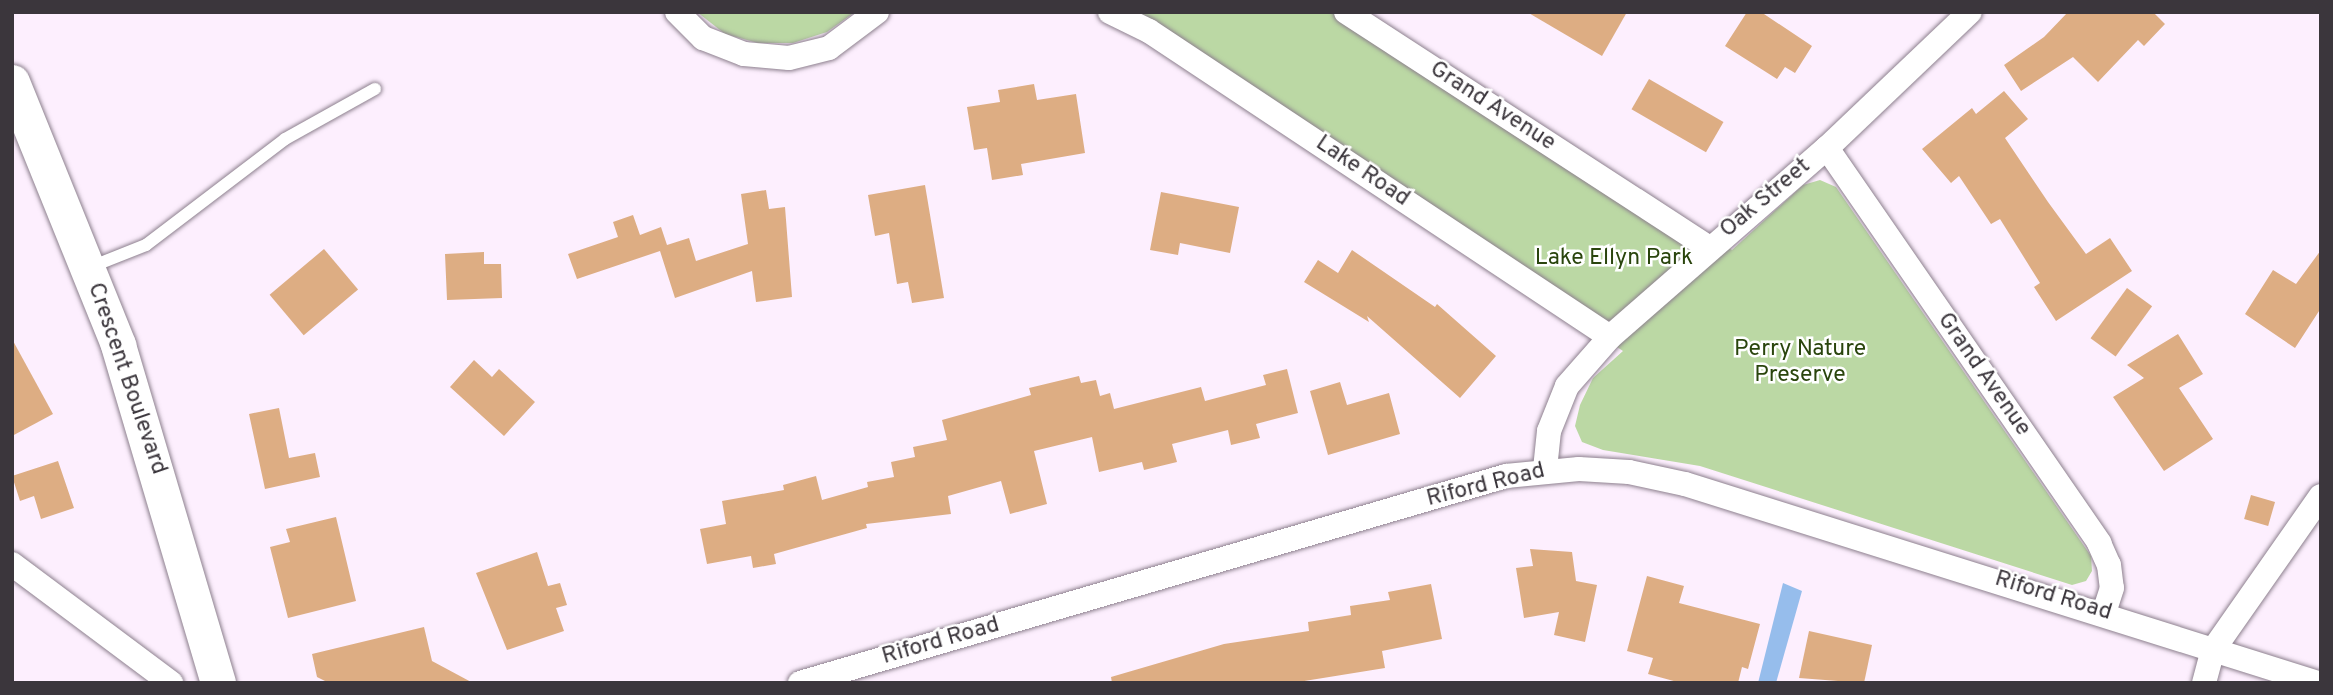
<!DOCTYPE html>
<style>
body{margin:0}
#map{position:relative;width:2333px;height:695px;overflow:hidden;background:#fdeffe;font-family:Overpass,sans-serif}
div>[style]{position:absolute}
.green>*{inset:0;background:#bbd8a4}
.water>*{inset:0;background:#96bdec}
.building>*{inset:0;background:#ddad83;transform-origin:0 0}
.path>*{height:4.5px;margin-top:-2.25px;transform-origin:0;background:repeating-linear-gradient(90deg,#a79da8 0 5px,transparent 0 10px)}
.roads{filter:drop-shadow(0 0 2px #8d808e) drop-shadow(0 0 2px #8d808e)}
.lane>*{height:12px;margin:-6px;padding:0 6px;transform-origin:6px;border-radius:6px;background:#fff}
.street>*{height:24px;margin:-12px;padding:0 12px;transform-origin:12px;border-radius:12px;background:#fff}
.secondary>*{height:35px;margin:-17.5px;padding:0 17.5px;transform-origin:17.5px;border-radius:17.5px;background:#fff}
span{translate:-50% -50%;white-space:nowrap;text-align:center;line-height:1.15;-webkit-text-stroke:5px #fff;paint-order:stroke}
.street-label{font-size:23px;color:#3b363c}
.park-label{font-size:23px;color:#2a450d}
.frame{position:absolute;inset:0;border:14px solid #3b363c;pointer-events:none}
</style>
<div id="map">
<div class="green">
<i style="clip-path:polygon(697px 12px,855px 12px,827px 32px,793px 43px,758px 43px,725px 34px)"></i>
<i style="clip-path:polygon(1121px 12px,1365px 12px,1732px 250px,1803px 185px,1820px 180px,1836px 187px,2091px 556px,2092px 571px,2086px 581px,2072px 585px,1700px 466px,1603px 450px,1582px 442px,1575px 426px,1580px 405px,1593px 378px,1623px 351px)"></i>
</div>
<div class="water">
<i style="clip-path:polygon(1783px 583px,1802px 591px,1776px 683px,1758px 683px)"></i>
</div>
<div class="building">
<i style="clip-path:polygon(1527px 12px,1627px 12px,1602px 56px)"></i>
<i style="clip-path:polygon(1747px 12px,1761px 12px,1812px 46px,1795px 73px,1785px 67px,1777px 79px,1725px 46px)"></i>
<i style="clip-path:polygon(2068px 12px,2153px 12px,2165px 24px,2144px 46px,2138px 40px,2098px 82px,2073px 57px,2021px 91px,2004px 65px,2044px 37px)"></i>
<i style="left:1649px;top:79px;width:86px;height:35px;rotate:30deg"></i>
<i style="clip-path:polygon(1034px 84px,1037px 100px,1076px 94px,1085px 153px,1021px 164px,1023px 175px,992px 180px,987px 148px,974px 150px,967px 107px,1000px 102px,998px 90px)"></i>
<i style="clip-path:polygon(2004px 91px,2028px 119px,2005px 138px,2048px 202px,2086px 254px,2110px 238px,2132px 271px,2056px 321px,2034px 287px,2040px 283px,2000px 219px,1991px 224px,1959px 176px,1951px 183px,1922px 149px,1972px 108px,1976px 114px)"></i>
<i style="clip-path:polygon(925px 185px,944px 298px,912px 303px,908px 282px,897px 284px,889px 233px,875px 236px,868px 195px)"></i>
<i style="clip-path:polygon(766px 190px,769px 209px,785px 207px,792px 297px,756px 302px,752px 271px,675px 298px,660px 251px,577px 279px,568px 254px,618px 237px,613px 222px,633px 215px,640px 235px,661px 227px,667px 245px,689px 238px,696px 261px,748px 244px,741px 194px)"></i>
<i style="clip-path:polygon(1161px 192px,1239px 207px,1230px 253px,1180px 243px,1178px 255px,1150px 250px)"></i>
<i style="left:324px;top:249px;width:53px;height:71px;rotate:50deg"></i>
<i style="clip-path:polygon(1352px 250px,1435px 307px,1437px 304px,1496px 356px,1460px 398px,1367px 316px,1369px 322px,1304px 282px,1318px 260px,1338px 273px)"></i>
<i style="clip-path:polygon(2321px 250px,2321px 308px,2295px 348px,2245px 314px,2273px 270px,2296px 284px)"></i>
<i style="clip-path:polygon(484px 252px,484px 264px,501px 264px,502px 298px,447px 300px,445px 254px)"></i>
<i style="left:2127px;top:288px;width:31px;height:62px;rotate:36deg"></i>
<i style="clip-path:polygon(2178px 334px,2203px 374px,2179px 388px,2213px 439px,2164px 471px,2113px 397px,2144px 378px,2127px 365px)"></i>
<i style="clip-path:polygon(12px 339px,53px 414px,12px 436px)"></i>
<i style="clip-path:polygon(474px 360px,492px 377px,499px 369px,535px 402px,504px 436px,450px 387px)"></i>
<i style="clip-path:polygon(1287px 369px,1298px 413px,1256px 424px,1260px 438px,1231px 445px,1228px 430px,1172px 444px,1177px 462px,1144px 470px,1142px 462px,1099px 472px,1092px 437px,1034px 451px,1047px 504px,1010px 514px,1001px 481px,948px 496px,951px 514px,866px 524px,867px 528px,774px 554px,776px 564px,753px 568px,751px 556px,707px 564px,700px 529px,726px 524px,722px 501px,784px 490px,783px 485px,816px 476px,822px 500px,868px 487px,867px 482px,894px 477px,891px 462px,915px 457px,913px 447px,947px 440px,942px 420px,1031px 395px,1029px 388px,1079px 376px,1081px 383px,1096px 380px,1100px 396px,1110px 393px,1114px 409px,1201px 387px,1205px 401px,1266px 385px,1263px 375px)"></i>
<i style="clip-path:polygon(1340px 382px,1347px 405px,1389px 393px,1400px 434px,1328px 455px,1310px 391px)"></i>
<i style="clip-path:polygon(279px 408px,289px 458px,315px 453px,320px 477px,265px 489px,249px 414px)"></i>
<i style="clip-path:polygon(58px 461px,74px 508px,41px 519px,34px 496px,20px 501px,12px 476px)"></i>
<i style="left:2251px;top:495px;width:25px;height:25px;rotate:16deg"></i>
<i style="clip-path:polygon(336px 517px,356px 601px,288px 618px,270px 547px,290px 542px,286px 529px)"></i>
<i style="clip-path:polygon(1530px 549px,1572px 552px,1576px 581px,1597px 585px,1585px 642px,1554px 635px,1559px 612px,1524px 618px,1516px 568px,1533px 566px)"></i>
<i style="clip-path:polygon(537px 552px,548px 586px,560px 583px,567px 605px,556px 608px,564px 631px,507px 650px,476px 573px)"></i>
<i style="clip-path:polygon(1647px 576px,1684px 586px,1679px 603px,1760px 624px,1748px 669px,1742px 667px,1738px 683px,1681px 683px,1648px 674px,1653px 658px,1627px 651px)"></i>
<i style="clip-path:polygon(1431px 584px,1442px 639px,1382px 651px,1385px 668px,1292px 683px,1112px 683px,1111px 677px,1224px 644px,1309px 631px,1308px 622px,1351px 615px,1350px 606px,1390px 600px,1388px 592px)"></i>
<i style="clip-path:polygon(424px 627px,432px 661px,473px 683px,329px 683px,317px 677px,312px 654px)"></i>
<i style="clip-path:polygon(1809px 631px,1872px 645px,1864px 683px,1799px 678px)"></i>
</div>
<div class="path">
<i style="left:761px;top:12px;width:7px"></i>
</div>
<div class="roads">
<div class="lane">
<i style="left:88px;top:268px;width:62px;rotate:-21.6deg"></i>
<i style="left:146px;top:245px;width:175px;rotate:-37.3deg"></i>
<i style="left:285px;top:139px;width:103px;rotate:-29.1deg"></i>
</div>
<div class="street">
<i style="left:677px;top:12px;width:37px;rotate:45deg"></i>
<i style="left:703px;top:38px;width:44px;rotate:21.3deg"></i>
<i style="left:744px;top:54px;width:45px;rotate:5.1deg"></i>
<i style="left:789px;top:58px;width:41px;rotate:-14deg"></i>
<i style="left:829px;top:48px;width:60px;rotate:-36.9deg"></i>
<i style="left:1110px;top:12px;width:43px;rotate:26deg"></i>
<i style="left:1149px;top:31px;width:553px;rotate:33.58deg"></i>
<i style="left:1346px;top:12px;width:432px;rotate:33deg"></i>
<i style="left:1827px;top:148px;width:480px;rotate:55.4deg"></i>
<i style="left:2099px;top:543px;width:24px;rotate:66deg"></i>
<i style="left:2109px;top:565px;width:23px;rotate:83deg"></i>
<i style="left:2112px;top:588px;width:26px;rotate:108deg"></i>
<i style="left:1545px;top:469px;width:38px;rotate:-84deg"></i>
<i style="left:1549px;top:431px;width:48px;rotate:-68.2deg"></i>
<i style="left:1567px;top:386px;width:65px;rotate:-48.7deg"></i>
<i style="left:1610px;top:337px;width:288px;rotate:-41.1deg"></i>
<i style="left:1827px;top:148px;width:197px;rotate:-43.6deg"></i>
<i style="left:12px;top:564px;width:199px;rotate:36.8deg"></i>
<i style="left:800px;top:683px;width:736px;rotate:-16.34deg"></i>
<i style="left:1506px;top:476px;width:73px;rotate:-5.5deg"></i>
<i style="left:1579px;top:469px;width:50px;rotate:3.4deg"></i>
<i style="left:1629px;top:472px;width:57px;rotate:12.1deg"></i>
<i style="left:1685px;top:484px;width:664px;rotate:17.45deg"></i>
<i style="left:2204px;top:683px;width:34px;rotate:-75deg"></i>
<i style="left:2213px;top:650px;width:188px;rotate:-55deg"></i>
</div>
<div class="secondary">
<i style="left:12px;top:82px;width:284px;rotate:68deg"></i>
<i style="left:118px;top:345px;width:352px;rotate:73.5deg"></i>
</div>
</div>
<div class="street-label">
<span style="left:1492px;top:107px;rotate:33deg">Grand Avenue</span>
<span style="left:1362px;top:172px;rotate:34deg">Lake Road</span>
<span style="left:1766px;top:199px;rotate:-40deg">Oak Street</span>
<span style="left:1983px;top:375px;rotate:55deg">Grand Avenue</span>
<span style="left:126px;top:379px;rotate:71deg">Crescent Boulevard</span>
<span style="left:1486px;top:486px;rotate:-14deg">Riford Road</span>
<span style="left:2053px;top:597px;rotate:17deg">Riford Road</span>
<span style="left:941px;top:642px;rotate:-16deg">Riford Road</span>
</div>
<div class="park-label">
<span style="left:1614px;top:259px">Lake Ellyn Park</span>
<span style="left:1800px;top:363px">Perry Nature<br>Preserve</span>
</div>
<div class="frame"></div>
</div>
